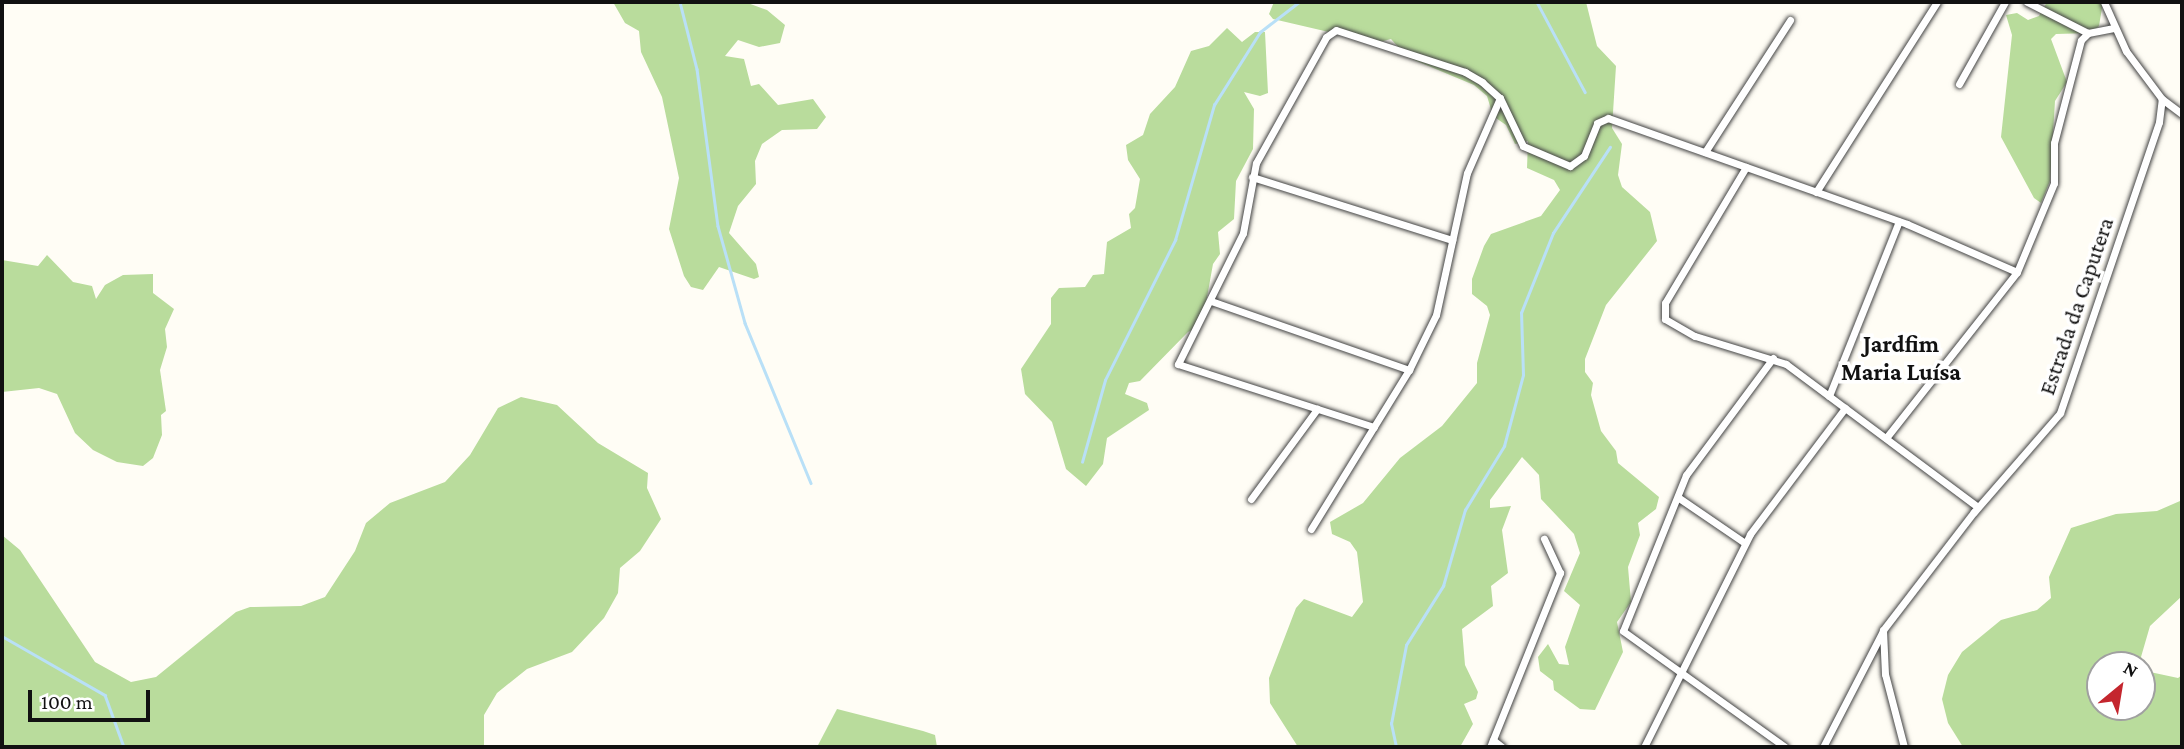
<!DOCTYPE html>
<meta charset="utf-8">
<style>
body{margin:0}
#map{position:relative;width:2184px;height:749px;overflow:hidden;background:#fffdf5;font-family:"Crimson Pro",serif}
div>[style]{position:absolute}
.forest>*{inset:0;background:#b9dc9c}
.stream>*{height:2.5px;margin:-1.25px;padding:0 1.25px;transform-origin:1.25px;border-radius:1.25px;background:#b9e0f7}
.roads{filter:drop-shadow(0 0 2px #444) drop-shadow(0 0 2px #444)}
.street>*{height:7px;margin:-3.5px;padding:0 3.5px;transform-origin:3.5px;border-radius:3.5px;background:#fff}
span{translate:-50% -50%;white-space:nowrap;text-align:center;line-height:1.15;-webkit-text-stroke:7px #fff;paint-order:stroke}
.street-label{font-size:23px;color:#111}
.neighbourhood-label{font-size:24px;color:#111;font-weight:700}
.frame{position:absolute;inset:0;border:4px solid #111;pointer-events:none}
.north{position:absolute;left:2086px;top:651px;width:70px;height:70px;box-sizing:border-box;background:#fff;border:2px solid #a0a0a0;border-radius:50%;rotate:30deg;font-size:19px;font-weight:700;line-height:28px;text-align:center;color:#111}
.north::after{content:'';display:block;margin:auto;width:24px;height:32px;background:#c4262e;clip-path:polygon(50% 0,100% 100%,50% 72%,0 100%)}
.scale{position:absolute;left:28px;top:690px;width:122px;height:32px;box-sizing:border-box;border:4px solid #111;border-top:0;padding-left:9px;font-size:21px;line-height:24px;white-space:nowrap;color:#111;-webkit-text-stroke:5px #fff;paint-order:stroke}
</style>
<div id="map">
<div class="forest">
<i style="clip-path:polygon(613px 2px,745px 2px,767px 10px,785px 25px,780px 43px,759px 47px,738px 40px,725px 56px,744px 59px,751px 86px,759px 84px,778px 105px,813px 99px,826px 117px,817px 129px,782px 130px,762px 144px,755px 161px,756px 184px,738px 206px,729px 233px,756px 264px,759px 277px,754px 279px,719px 267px,703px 290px,691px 287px,684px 276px,669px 229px,679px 178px,662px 97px,641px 52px,639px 31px,625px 23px)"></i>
<i style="clip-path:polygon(1274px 2px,1586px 2px,1597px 46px,1616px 66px,1612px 128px,1622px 144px,1618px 175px,1622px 187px,1650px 212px,1657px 241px,1606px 305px,1585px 359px,1585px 372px,1593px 383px,1591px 395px,1601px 431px,1616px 451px,1618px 463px,1659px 497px,1656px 509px,1638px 523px,1640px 535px,1628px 567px,1631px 602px,1617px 622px,1623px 652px,1595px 710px,1580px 709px,1554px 690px,1553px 681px,1540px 671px,1538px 657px,1548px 644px,1559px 664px,1569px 665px,1565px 647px,1580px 605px,1564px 591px,1580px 553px,1574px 534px,1541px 499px,1539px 475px,1522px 457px,1490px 500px,1490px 508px,1511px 506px,1502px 530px,1508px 573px,1491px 586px,1493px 606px,1462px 629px,1465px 665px,1478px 692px,1476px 699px,1464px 704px,1473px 724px,1460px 747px,1298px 747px,1270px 703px,1269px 678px,1296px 608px,1304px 599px,1352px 617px,1363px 602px,1357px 552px,1350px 542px,1332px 534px,1330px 522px,1363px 503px,1400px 458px,1442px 426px,1477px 383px,1477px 363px,1490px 315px,1487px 306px,1472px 294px,1472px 279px,1484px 246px,1491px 234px,1541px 216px,1560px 190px,1554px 180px,1527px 168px,1528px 141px,1515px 144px,1506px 125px,1493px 116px,1487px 96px,1474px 85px,1407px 57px,1391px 39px,1376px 43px,1273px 19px,1269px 14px)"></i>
<i style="clip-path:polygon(2047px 2px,2103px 2px,2099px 26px,2091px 33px,2056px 34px,2051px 39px,2067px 82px,2055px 101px,2050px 181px,2041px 203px,2034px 198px,2001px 137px,2012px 35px,2006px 15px,2017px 13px,2028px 20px,2039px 16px)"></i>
<i style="clip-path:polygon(1227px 28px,1242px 42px,1255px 32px,1265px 32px,1268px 93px,1260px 96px,1244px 92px,1254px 109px,1253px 149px,1236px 181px,1234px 219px,1218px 232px,1220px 254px,1213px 264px,1202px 325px,1188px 332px,1140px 381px,1129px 383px,1125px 394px,1147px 403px,1149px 410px,1107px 438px,1103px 464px,1086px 486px,1066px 469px,1052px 422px,1025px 394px,1021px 369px,1051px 324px,1051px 298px,1059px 288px,1085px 287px,1093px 275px,1104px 274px,1107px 242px,1131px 228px,1129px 214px,1135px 208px,1140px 179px,1128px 160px,1126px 145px,1143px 135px,1150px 114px,1175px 87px,1191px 51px,1209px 46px)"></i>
<i style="clip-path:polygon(47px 255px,73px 282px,92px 286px,96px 299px,105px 285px,123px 275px,153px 274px,153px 293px,174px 309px,165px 329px,167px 347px,160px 370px,166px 411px,161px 415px,162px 435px,153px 458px,143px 466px,117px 462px,93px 450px,75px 433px,57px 394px,39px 388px,2px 392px,2px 260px,38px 266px)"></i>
<i style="clip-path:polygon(521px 397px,557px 405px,598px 443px,648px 473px,647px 488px,661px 519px,640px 551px,620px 568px,618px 593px,604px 618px,572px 652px,527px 669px,497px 693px,484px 715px,484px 747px,2px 745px,2px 535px,20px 550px,95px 662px,131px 682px,156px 677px,236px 612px,250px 607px,301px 606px,325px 597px,355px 551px,366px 523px,390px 503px,445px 482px,470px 455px,498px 408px)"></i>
<i style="clip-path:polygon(evenodd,2180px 501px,2182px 596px,2150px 626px,2141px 657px,2150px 672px,2178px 678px,2182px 675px,2182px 747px,1963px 747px,1948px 723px,1942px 699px,1948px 675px,1962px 652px,2001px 620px,2037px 610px,2051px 598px,2049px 577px,2071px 528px,2116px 514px,2157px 511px,2180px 501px,2100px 665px,2142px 665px,2142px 707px,2100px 707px,2100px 665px)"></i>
<i style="clip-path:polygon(837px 709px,923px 731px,935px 735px,937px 747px,817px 747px)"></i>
</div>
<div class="stream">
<i style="left:680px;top:2px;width:69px;rotate:75.8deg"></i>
<i style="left:697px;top:69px;width:158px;rotate:82.4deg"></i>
<i style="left:718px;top:226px;width:101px;rotate:74.4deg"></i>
<i style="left:745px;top:323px;width:173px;rotate:67.6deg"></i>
<i style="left:1537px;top:2px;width:102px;rotate:61.9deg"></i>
<i style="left:1082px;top:462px;width:85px;rotate:-74.3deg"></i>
<i style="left:1105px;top:380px;width:157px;rotate:-63.4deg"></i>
<i style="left:1175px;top:240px;width:141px;rotate:-73.9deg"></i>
<i style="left:1214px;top:105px;width:86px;rotate:-57.8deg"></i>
<i style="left:1260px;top:32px;width:49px;rotate:-37.6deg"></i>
<i style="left:2px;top:636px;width:119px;rotate:29.8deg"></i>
<i style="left:105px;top:695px;width:55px;rotate:69.9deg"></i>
<i style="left:1396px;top:747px;width:24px;rotate:-102deg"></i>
<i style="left:1391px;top:724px;width:80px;rotate:-79.2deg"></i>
<i style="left:1406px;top:645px;width:70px;rotate:-57.9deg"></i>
<i style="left:1443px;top:586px;width:79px;rotate:-73.9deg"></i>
<i style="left:1465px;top:510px;width:75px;rotate:-58.6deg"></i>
<i style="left:1504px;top:446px;width:73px;rotate:-75deg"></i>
<i style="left:1523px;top:375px;width:62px;rotate:-91.8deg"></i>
<i style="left:1521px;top:313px;width:86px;rotate:-68.2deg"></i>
<i style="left:1553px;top:233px;width:103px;rotate:-56.5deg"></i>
</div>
<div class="roads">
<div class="street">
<i style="left:2027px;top:2px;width:68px;rotate:26.9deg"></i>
<i style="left:1959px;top:84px;width:94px;rotate:-60.7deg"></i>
<i style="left:2162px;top:99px;width:25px;rotate:37deg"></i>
<i style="left:1705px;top:152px;width:157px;rotate:-57.2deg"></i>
<i style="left:1746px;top:167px;width:158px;rotate:120.8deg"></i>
<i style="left:1665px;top:303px;width:16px;rotate:90deg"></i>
<i style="left:1665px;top:319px;width:34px;rotate:30deg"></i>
<i style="left:1695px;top:336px;width:95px;rotate:17.1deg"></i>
<i style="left:1786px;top:364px;width:239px;rotate:36.7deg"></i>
<i style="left:1252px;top:177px;width:210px;rotate:17.5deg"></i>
<i style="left:1816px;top:192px;width:225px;rotate:-57.5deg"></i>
<i style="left:1211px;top:301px;width:210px;rotate:19.2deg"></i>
<i style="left:1773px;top:358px;width:146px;rotate:126.6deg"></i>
<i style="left:1686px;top:475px;width:168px;rotate:112deg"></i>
<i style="left:1623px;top:631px;width:199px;rotate:35.6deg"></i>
<i style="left:1829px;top:396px;width:188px;rotate:-68.2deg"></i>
<i style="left:1374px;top:427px;width:206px;rotate:-162.2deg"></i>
<i style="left:1178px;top:364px;width:146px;rotate:-63.6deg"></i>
<i style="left:1243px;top:233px;width:71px;rotate:-79.5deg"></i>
<i style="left:1256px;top:163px;width:144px;rotate:-60.9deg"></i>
<i style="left:1326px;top:37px;width:12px;rotate:-35deg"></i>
<i style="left:1336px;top:30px;width:136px;rotate:18deg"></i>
<i style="left:1465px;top:72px;width:20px;rotate:30deg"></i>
<i style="left:1482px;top:82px;width:24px;rotate:42deg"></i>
<i style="left:1500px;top:98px;width:53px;rotate:64.4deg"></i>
<i style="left:1523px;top:146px;width:51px;rotate:23.1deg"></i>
<i style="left:1570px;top:166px;width:17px;rotate:-36deg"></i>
<i style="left:1584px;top:156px;width:35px;rotate:-68deg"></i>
<i style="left:1597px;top:123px;width:12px;rotate:-24deg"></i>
<i style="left:1608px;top:118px;width:317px;rotate:19.5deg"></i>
<i style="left:1907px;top:224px;width:120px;rotate:23.6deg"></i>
<i style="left:1886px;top:438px;width:211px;rotate:-51.7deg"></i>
<i style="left:2017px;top:272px;width:96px;rotate:-67.4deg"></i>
<i style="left:2054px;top:183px;width:40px;rotate:-90deg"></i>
<i style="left:2054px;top:143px;width:106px;rotate:-75.3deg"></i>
<i style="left:2081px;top:40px;width:10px;rotate:-45deg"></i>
<i style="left:2088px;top:33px;width:25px;rotate:-11deg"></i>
<i style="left:1679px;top:498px;width:80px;rotate:34.3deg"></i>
<i style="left:1251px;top:499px;width:112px;rotate:-53.7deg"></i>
<i style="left:1311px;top:529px;width:187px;rotate:-58.4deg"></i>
<i style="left:1409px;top:370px;width:61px;rotate:-63.9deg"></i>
<i style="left:1436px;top:315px;width:145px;rotate:-77.7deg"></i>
<i style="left:1467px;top:173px;width:82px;rotate:-66.3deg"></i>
<i style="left:1493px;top:740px;width:11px;rotate:38deg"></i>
<i style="left:1490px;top:747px;width:188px;rotate:-68.1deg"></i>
<i style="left:1560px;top:573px;width:38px;rotate:-115deg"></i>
<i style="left:1644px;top:747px;width:238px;rotate:-63.5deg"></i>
<i style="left:1750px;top:534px;width:158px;rotate:-53deg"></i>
<i style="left:1823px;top:747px;width:131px;rotate:-62.7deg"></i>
<i style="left:1904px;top:747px;width:75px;rotate:-104.6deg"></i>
<i style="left:1885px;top:674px;width:44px;rotate:-92.6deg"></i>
<i style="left:1883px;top:630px;width:149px;rotate:-52.4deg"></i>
<i style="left:1974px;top:512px;width:131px;rotate:-49deg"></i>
<i style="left:2060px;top:413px;width:307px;rotate:-71.2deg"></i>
<i style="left:2159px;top:122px;width:23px;rotate:-83deg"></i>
<i style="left:2162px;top:99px;width:60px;rotate:-126.9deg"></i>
<i style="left:2126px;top:51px;width:54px;rotate:-114.2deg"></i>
</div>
</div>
<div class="street-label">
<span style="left:2076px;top:306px;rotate:-71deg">Estrada da Caputera</span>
</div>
<div class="neighbourhood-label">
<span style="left:1901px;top:358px">Jardfim<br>Maria Luísa</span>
</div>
<div class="frame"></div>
<div class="north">N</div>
<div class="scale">100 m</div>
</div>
